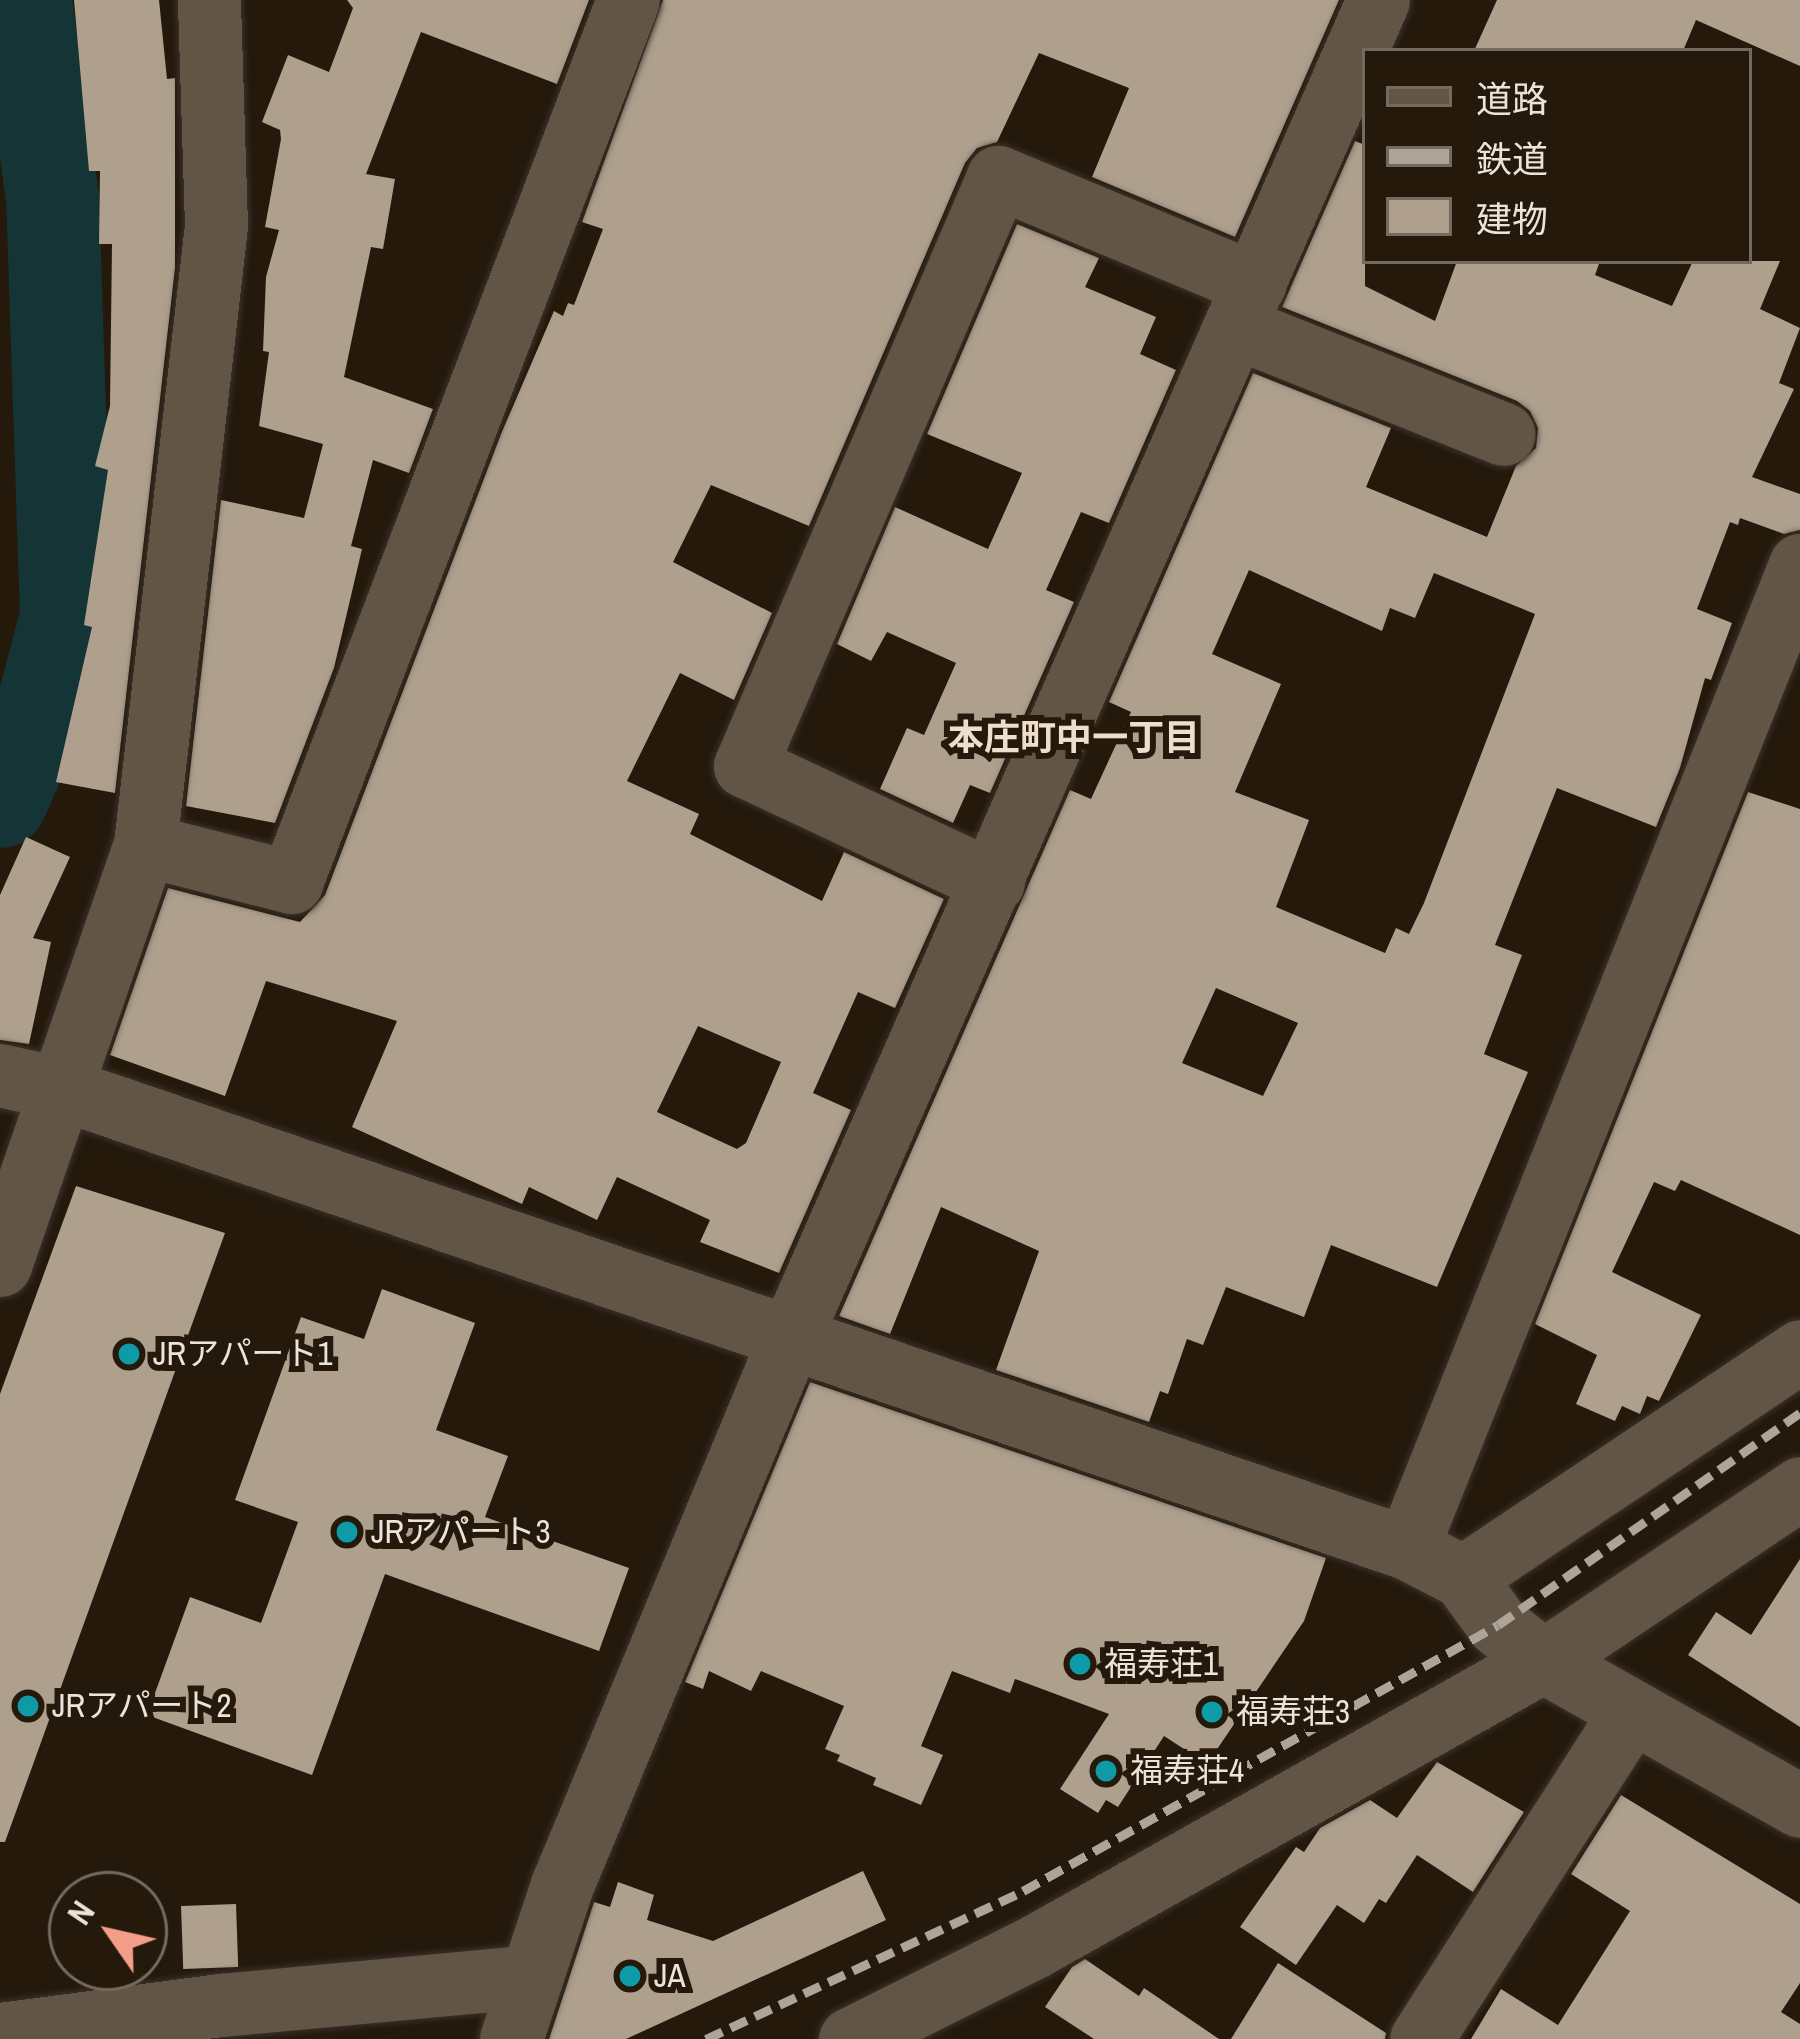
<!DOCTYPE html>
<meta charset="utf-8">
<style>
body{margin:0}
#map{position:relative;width:1800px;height:2039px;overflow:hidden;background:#24190b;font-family:"Archivo Narrow","Noto Sans JP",sans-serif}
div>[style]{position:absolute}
.river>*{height:93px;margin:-46.5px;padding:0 46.5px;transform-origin:46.5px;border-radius:46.5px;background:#143435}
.building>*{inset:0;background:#afa08e;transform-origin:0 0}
.roads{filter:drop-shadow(0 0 3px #3a322c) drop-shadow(0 0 3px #3a322c)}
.minor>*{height:63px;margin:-31.5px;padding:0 31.5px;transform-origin:31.5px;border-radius:31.5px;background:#625545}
.rail>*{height:9px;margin-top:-4.5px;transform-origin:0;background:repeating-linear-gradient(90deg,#ada49a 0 18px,transparent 0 27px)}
.dots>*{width:33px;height:33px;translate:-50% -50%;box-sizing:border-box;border:6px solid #24190b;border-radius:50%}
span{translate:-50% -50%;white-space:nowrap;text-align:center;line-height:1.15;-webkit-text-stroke:12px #24190b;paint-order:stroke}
.poi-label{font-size:33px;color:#ece4db}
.left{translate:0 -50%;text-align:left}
.neighbourhood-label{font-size:36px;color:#eedecb;font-weight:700}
.legend{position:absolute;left:1362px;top:48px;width:390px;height:216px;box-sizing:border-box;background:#24190b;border:3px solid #746a5e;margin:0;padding:15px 21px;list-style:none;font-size:36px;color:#ece4db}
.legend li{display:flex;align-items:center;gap:24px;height:60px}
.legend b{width:60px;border:3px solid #746a5e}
.north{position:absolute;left:48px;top:1871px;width:120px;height:120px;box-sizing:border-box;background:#24190b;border:3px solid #746a5e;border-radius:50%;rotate:304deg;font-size:33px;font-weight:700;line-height:48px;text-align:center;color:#ece4db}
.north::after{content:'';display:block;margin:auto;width:42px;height:54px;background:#f49e89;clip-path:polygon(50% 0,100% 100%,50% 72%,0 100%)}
</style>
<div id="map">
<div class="river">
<i style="left:0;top:801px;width:103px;rotate:-65.9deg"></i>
<i style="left:42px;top:707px;width:93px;rotate:-75.1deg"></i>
<i style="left:66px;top:617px;width:419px;rotate:-91.9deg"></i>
<i style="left:52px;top:198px;width:200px;rotate:-97.8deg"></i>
</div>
<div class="building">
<i style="clip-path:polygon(74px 0,159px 0,167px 79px,175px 78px,175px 268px,115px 793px,56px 782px,92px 627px,84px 625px,108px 470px,95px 466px,110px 406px,112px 244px,99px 244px,100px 171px,89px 171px)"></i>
<i style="clip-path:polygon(347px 0,589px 0,557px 84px,421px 32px,366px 174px,395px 179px,383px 249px,371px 247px,344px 377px,433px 409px,409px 473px,373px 460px,351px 546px,362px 549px,334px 668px,275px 823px,186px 806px,221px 500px,304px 518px,323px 444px,259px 426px,269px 352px,263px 351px,266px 277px,279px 230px,265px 227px,281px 139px,280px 130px,262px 122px,288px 55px,329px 72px,353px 8px)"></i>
<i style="clip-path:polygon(evenodd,663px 0,1339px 0,1235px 237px,1092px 177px,1129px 88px,1039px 53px,997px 142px,977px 148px,965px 163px,809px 526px,711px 485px,673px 562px,772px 613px,734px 700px,680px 673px,627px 781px,699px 814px,690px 834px,822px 901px,844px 852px,944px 899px,895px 1008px,858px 992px,813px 1093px,851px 1110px,779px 1273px,700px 1242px,710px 1220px,617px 1177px,597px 1220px,529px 1187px,522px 1204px,352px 1127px,397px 1021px,266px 981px,225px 1096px,110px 1055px,168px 888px,300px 922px,325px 895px,501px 434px,554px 311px,563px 316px,568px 303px,574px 305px,603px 229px,582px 222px,663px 0,698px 1026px,781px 1062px,746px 1143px,737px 1149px,657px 1112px,698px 1026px)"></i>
<i style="clip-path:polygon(1497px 0,1800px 0,1800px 66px,1696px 20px,1683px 51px,1474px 51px)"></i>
<i style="clip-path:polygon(evenodd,1355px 141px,1365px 145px,1365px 286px,1435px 321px,1457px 261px,1600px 261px,1595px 275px,1672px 306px,1693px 261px,1780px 261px,1760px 309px,1800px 328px,1779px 383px,1794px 389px,1752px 477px,1800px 494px,1800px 530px,1784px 534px,1740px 518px,1738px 525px,1730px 522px,1697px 609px,1732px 623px,1711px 680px,1705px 678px,1680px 768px,1656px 827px,1557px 788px,1495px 945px,1522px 955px,1484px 1054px,1528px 1072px,1437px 1287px,1331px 1245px,1304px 1317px,1226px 1287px,1203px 1345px,1187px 1339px,1168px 1394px,1160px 1391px,1149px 1422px,996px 1370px,1039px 1251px,941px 1207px,890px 1334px,839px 1316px,1070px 790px,1091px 799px,1131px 712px,1109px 702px,1253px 373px,1391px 428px,1366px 487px,1487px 537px,1516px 466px,1536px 448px,1538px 428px,1530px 411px,1517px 401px,1282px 307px,1355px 141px,1249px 570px,1382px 631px,1390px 608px,1415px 618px,1434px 573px,1535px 614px,1424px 903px,1409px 934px,1396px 928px,1385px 953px,1276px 907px,1309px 820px,1235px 792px,1281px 684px,1212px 654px,1249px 570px,1355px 141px,1216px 988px,1298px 1023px,1263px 1096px,1182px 1063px,1216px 988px)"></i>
<i style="clip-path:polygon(1017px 224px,1099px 258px,1085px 287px,1156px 317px,1140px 354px,1176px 370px,1109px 523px,1081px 512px,1046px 590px,1074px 602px,990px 793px,970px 785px,953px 823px,880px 789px,907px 728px,924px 735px,956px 663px,887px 632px,871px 661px,837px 644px,895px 507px,988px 549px,1022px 473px,927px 434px)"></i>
<i style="clip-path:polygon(1748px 792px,1800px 809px,1800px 1235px,1681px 1180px,1675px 1191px,1654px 1182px,1612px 1272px,1701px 1315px,1659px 1401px,1647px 1396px,1640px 1414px,1622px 1406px,1615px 1421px,1576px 1404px,1597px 1355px,1535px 1324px)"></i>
<i style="clip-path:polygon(26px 837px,70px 857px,33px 938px,51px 942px,29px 1044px,0 1040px,0 895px)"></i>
<i style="clip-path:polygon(76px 1186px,225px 1233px,5px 1842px,0 1842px,0 1394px)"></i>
<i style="clip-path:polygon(382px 1289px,475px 1323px,436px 1430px,508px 1456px,485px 1517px,629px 1568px,599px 1651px,385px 1574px,312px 1775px,147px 1715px,190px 1597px,261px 1623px,298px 1522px,235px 1500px,301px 1317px,364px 1339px)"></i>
<i style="clip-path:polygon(810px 1382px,1326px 1558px,1304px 1621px,1207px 1764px,1164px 1736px,1118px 1807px,1106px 1800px,1098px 1813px,1060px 1789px,1109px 1714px,1015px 1679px,1010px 1693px,952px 1671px,921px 1746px,943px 1755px,921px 1805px,873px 1785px,876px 1778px,837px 1761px,840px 1755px,825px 1749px,844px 1706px,761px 1671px,751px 1691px,709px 1671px,703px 1689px,685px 1682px)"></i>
<i style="clip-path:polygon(1800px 1559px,1800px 1727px,1688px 1655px,1716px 1612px,1751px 1635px)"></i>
<i style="clip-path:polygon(1437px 1762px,1524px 1812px,1473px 1892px,1417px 1855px,1386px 1903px,1379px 1899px,1364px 1923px,1337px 1905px,1296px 1965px,1240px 1927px,1296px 1847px,1304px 1852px,1320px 1828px,1370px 1800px,1397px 1818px)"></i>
<i style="clip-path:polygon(1621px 1795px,1800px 1904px,1800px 1983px,1781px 2012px,1800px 2024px,1800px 2039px,1471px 2039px,1501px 1989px,1558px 2025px,1630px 1911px,1571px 1874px)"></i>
<i style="clip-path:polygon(863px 1871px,886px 1920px,626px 2039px,549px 2039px,594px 1902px,610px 1907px,618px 1882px,654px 1895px,647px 1920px,713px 1941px)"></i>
<i style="left:236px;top:1904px;width:63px;height:55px;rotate:88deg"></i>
<i style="clip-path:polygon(1085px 1959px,1139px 1996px,1144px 1988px,1219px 2039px,1094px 2039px,1045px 2007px,1072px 1967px)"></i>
<i style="clip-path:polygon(1278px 1963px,1386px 2033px,1385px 2039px,1231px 2039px)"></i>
</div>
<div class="roads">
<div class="minor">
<i style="left:1236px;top:327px;width:288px;rotate:21.8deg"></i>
<i style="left:145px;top:845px;width:151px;rotate:14.2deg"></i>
<i style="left:291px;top:882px;width:944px;rotate:-69.09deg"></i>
<i style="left:993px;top:882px;width:274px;rotate:-154.9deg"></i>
<i style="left:745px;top:766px;width:641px;rotate:-66.75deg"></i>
<i style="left:998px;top:177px;width:278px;rotate:22.6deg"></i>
<i style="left:0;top:1075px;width:65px;rotate:12.5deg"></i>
<i style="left:63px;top:1089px;width:1420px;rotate:18.86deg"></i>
<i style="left:1407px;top:1548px;width:63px;rotate:27.4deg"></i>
<i style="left:1463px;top:1577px;width:59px;rotate:53.9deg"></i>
<i style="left:1498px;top:1625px;width:58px;rotate:38.7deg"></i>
<i style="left:1543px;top:1661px;width:295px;rotate:29.4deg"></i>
<i style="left:0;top:1265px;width:444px;rotate:-71deg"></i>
<i style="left:145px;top:845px;width:623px;rotate:-83.46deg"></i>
<i style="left:216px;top:226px;width:226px;rotate:-91.8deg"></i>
<i style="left:1407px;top:1548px;width:1059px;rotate:-68.21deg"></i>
<i style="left:1463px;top:1577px;width:406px;rotate:-33.8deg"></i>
<i style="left:0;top:2034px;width:223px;rotate:-7.5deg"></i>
<i style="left:221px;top:2005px;width:312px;rotate:-5.3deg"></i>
<i style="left:511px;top:2039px;width:162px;rotate:-71.7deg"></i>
<i style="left:562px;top:1885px;width:596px;rotate:-67.39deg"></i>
<i style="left:791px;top:1335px;width:1458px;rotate:-66.26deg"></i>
<i style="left:850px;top:2039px;width:203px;rotate:-26.6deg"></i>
<i style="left:1032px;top:1948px;width:586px;rotate:-29.32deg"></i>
<i style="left:1543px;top:1661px;width:310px;rotate:-33.9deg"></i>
<i style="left:1421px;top:2039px;width:386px;rotate:-57.3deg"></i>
</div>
</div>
<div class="rail">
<i style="left:706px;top:2039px;width:350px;rotate:-25deg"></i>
<i style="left:1023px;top:1891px;width:544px;rotate:-29.25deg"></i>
<i style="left:1498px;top:1625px;width:369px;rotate:-35.1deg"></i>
</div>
<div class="dots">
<i style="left:129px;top:1354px;background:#0f9aa8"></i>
<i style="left:347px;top:1532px;background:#0f9aa8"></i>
<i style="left:1080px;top:1664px;background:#0f9aa8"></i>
<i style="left:28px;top:1706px;background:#0f9aa8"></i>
<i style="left:1212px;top:1712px;background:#0f9aa8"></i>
<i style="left:1106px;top:1771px;background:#0f9aa8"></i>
<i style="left:630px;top:1976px;background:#0f9aa8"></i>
</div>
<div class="poi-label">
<span class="left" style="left:153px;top:1354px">JRアパート1</span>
<span class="left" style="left:371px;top:1532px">JRアパート3</span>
<span class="left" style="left:1104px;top:1664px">福寿荘1</span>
<span class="left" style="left:52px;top:1706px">JRアパート2</span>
<span class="left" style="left:1236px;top:1712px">福寿荘3</span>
<span class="left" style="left:1130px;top:1771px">福寿荘4</span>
<span class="left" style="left:654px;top:1976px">JA</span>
</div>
<div class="neighbourhood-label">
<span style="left:1074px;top:738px">本庄町中一丁目</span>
</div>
<ul class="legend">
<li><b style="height:15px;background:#625545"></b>道路</li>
<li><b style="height:15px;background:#ada49a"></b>鉄道</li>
<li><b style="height:33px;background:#afa08e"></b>建物</li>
</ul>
<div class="north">N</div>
</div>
